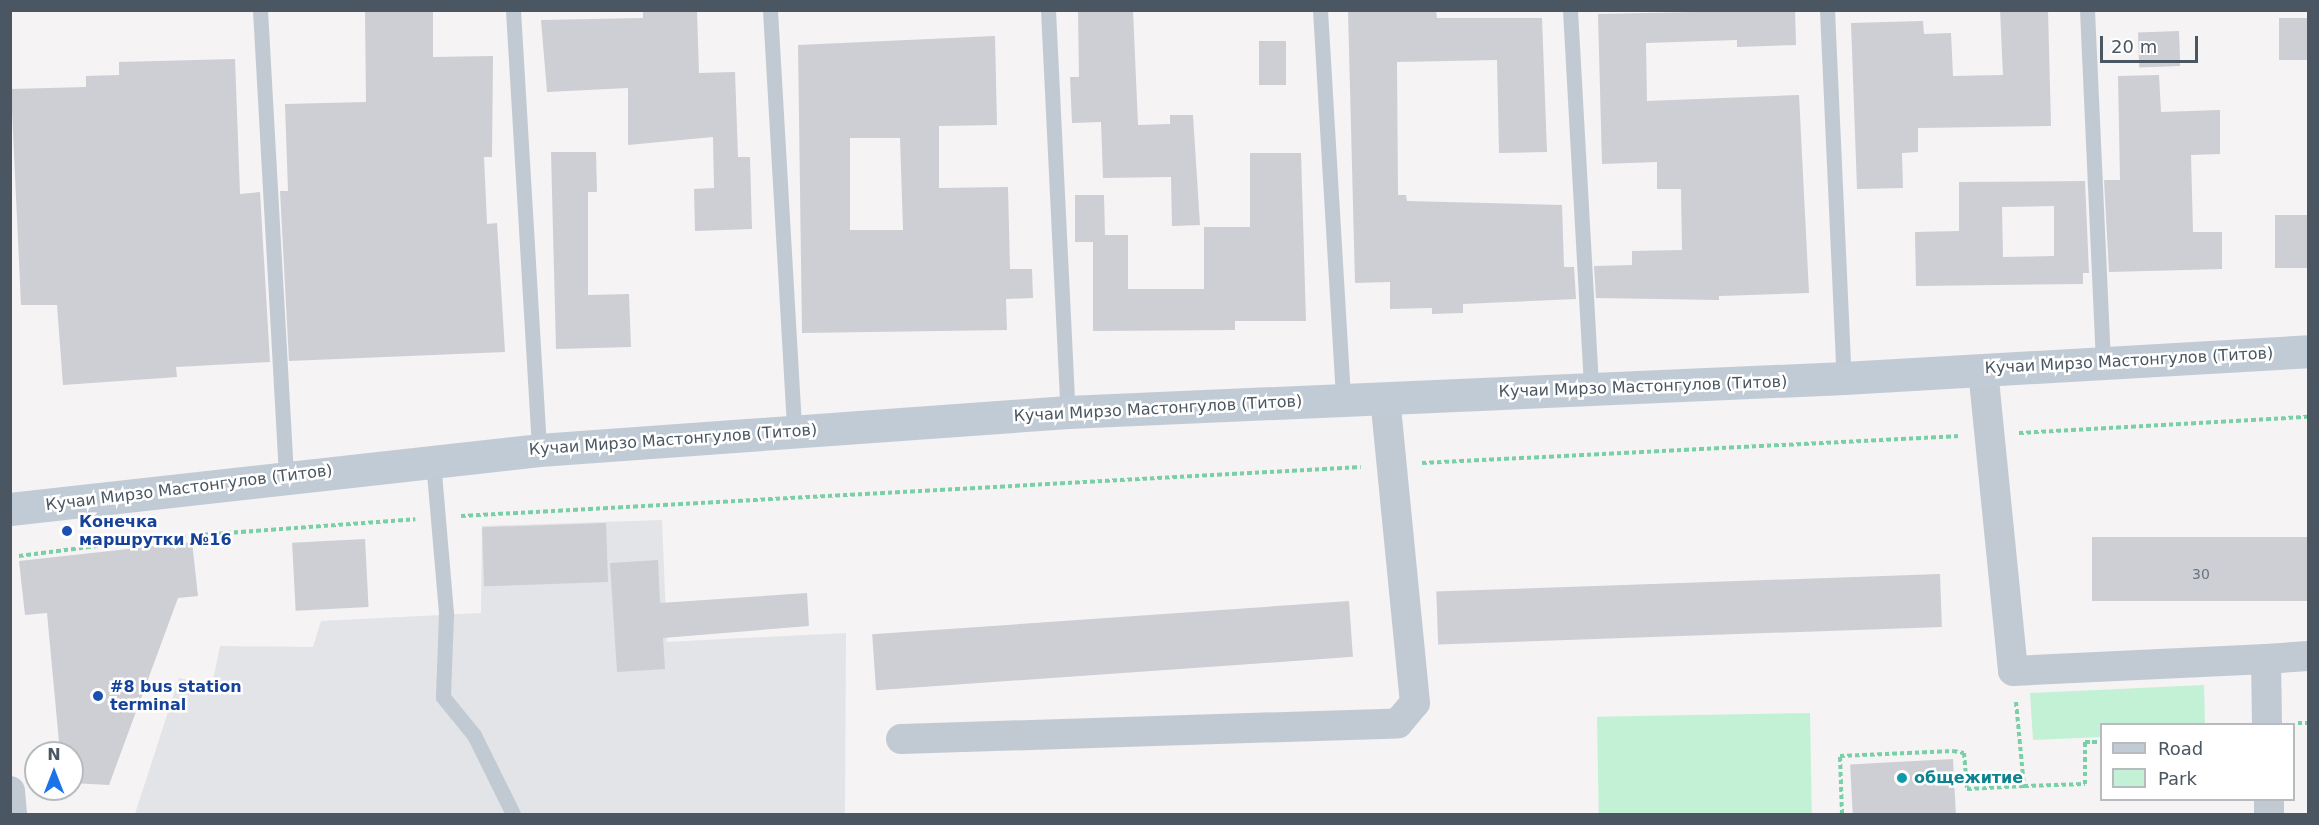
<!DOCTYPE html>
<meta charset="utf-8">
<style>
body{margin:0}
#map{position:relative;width:2319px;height:825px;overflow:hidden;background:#f5f3f3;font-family:"DejaVu Sans",sans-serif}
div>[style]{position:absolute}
.airport>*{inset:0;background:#e2e4e7}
.green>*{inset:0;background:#c3f1d5;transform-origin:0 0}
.building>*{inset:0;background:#cdcfd5;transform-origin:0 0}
.path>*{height:4px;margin-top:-2px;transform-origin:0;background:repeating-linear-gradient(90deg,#7ad0a6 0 4.5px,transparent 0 7.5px)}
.lane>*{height:15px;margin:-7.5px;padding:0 7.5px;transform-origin:7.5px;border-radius:7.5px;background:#c1cad2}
.street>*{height:30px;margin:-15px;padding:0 15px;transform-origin:15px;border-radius:15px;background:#c1cad2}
.secondary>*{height:33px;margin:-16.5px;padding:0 16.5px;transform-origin:16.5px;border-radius:16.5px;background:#c1cbd6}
.dots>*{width:16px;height:16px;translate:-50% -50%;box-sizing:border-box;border:3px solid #fff;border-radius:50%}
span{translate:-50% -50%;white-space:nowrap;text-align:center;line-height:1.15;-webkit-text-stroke:5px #fff;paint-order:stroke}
.number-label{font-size:14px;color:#6b747e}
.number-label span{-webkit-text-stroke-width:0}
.street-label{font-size:16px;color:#4a5661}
.transit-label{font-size:16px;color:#164399;font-weight:700}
.left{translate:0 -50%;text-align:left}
.culture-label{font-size:16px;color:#0d838f;font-weight:700}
.frame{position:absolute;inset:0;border:12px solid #4a5661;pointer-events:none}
.legend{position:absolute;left:2100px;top:723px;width:195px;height:78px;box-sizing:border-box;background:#fff;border:2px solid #b7bbc0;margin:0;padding:8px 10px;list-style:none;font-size:18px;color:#4a5661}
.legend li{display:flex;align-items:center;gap:12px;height:30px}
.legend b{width:30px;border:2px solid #b7bbc0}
.north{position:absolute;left:24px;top:741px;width:60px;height:60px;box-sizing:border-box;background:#fff;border:2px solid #b7bbc0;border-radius:50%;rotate:0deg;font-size:16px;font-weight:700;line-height:24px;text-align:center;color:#4a5661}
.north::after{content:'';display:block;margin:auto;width:21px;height:27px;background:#1a73e8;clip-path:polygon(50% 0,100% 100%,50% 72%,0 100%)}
.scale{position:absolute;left:2100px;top:36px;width:98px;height:27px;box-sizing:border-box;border:3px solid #4a5661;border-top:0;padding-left:8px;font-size:18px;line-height:21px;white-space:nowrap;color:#4a5661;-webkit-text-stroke:4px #fff;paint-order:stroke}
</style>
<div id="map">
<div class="airport">
<i style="clip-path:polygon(662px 520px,667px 642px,846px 633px,845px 814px,135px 814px,179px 678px,212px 685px,220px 646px,313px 647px,321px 621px,481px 613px,482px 526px)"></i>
</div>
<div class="green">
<i style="clip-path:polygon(2204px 685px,2205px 724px,2102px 724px,2101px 737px,2033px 740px,2030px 693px)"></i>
<i style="left:1810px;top:713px;width:101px;height:213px;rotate:89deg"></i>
</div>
<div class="building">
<i style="clip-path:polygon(365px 10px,433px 10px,433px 57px,493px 56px,492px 157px,484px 157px,487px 224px,497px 223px,505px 352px,289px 361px,280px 191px,288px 191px,285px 104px,366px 102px)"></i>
<i style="clip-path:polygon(643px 10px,697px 10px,699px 73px,735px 72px,738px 157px,750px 157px,752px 229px,695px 231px,694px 189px,714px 188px,713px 137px,628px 145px,628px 88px,547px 92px,541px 20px,643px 18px)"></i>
<i style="clip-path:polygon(1078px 10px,1133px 10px,1138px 125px,1170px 124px,1170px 115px,1193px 115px,1200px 225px,1172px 226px,1171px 177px,1103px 178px,1101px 122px,1072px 123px,1070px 77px,1079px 77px)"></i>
<i style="clip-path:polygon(1348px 10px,1436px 10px,1437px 18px,1542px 18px,1547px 152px,1499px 153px,1497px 60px,1397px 62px,1398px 195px,1406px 195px,1407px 201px,1562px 205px,1564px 267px,1574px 267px,1576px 299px,1463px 304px,1463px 313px,1432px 314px,1432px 308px,1390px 309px,1390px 282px,1355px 283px)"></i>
<i style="clip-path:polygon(1795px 10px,1796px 45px,1737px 47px,1737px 40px,1646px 43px,1647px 101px,1799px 95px,1809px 293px,1719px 296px,1719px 300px,1596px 298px,1594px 266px,1632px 265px,1632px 251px,1682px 250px,1681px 189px,1657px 189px,1657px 162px,1602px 164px,1598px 14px)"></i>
<i style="clip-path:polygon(2000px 10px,2048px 10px,2051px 126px,1918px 128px,1918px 152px,1902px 153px,1903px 188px,1857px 189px,1851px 23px,1923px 21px,1924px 34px,1951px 33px,1953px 76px,2003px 75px)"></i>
<i style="left:2308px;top:18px;width:42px;height:29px;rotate:90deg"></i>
<i style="left:2179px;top:31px;width:35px;height:41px;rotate:88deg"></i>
<i style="clip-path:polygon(evenodd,995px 36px,997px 125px,939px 126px,939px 188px,1008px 187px,1010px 269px,1032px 269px,1033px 298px,1006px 299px,1007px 330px,802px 333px,798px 45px,995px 36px,850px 138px,900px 138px,903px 230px,850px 230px,850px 138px)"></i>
<i style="left:1259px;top:41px;width:27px;height:44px"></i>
<i style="clip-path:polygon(235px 59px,240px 194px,260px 192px,270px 362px,176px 367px,177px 377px,63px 385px,57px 305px,21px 305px,11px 89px,86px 87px,86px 76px,119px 75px,119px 62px)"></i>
<i style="clip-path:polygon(2159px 75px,2161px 112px,2220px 110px,2220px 154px,2191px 155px,2193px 232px,2222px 232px,2222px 269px,2109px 272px,2104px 180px,2120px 180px,2118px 76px)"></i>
<i style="clip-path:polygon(551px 152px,596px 152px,597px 192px,588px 192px,588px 295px,629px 294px,631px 347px,556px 349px)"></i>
<i style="clip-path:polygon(1250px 153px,1301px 153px,1306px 321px,1235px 321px,1235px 330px,1093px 331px,1093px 242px,1075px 242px,1075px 195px,1104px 195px,1105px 235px,1128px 235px,1128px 289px,1204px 289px,1204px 227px,1250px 227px)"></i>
<i style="clip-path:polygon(evenodd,2085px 181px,2089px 273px,2083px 273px,2083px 284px,1916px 286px,1915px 232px,1959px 231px,1959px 182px,2085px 181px,2054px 206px,2054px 256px,2003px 257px,2002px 207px,2054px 206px)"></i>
<i style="left:2275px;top:215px;width:33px;height:53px"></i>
<i style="left:606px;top:523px;width:59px;height:124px;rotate:88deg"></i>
<i style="left:2308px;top:537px;width:64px;height:216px;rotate:90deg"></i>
<i style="left:365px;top:539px;width:68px;height:73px;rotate:87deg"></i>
<i style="clip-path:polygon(192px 542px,198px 596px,178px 598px,109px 785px,72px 783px,72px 753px,60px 753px,47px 613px,25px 615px,19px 561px)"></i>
<i style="clip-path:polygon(658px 560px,660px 603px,807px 593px,809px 626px,663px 638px,665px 669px,617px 672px,610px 563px)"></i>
<i style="left:1940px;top:574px;width:53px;height:504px;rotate:88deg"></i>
<i style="left:1349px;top:601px;width:56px;height:478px;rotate:86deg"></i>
<i style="left:1953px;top:759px;width:55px;height:103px;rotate:87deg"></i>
</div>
<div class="path">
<i style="left:2019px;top:433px;width:289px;rotate:-3.2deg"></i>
<i style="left:1422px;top:463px;width:539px;rotate:-2.87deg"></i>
<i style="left:461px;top:516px;width:901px;rotate:-3.12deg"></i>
<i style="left:19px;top:556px;width:141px;rotate:-7.3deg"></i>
<i style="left:159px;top:538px;width:257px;rotate:-4.2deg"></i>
<i style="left:2016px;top:702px;width:84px;rotate:84.6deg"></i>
<i style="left:2024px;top:786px;width:61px;rotate:-1.9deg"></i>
<i style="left:2085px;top:784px;width:42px;rotate:-90deg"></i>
<i style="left:2085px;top:742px;width:17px"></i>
<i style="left:2298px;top:723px;width:10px"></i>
<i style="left:1842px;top:814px;width:58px;rotate:-92deg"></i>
<i style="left:1840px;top:756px;width:113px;rotate:-2.5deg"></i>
<i style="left:1953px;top:751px;width:11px;rotate:10deg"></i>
<i style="left:1964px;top:753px;width:36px;rotate:85deg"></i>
<i style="left:1967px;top:789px;width:57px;rotate:-3deg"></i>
</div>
<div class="lane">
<i style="left:260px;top:10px;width:467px;rotate:86.8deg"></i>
<i style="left:513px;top:10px;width:441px;rotate:86.6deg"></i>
<i style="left:770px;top:10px;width:422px;rotate:86.7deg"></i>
<i style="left:1048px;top:10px;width:402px;rotate:87.2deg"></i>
<i style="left:1320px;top:10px;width:392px;rotate:86.6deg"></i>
<i style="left:1570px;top:10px;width:380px;rotate:86.8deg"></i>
<i style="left:1827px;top:10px;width:368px;rotate:87.4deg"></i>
<i style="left:2087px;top:10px;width:353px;rotate:87.4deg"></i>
<i style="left:433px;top:461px;width:154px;rotate:85.1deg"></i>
<i style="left:446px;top:614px;width:83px;rotate:92.1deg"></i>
<i style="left:443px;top:697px;width:49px;rotate:50.8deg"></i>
<i style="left:474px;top:735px;width:88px;rotate:63.7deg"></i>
</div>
<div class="street">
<i style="left:1983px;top:370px;width:302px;rotate:84.3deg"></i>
<i style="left:2013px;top:671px;width:253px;rotate:-2.7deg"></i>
<i style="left:2266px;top:659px;width:65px;rotate:89.1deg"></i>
<i style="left:2266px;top:659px;width:42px;rotate:-4.1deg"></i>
<i style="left:901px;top:739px;width:497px;rotate:-1.8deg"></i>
<i style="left:1398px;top:723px;width:26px;rotate:-50deg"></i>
<i style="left:1415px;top:703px;width:305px;rotate:-95.6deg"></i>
<i style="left:10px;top:791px;width:23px;rotate:85deg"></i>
<i style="left:2269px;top:800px;width:14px;rotate:90deg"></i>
</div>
<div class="secondary">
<i style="left:10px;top:509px;width:532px;rotate:-6.36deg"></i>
<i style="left:539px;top:450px;width:530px;rotate:-4.11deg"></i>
<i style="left:1068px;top:412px;width:777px;rotate:-2.51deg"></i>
<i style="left:1844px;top:378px;width:465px;rotate:-3.3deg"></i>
</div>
<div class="dots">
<i style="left:67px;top:531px;background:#1a4fb4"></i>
<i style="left:98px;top:696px;background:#1a4fb4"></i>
<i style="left:1902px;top:778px;background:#0f9aa8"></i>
</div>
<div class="number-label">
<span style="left:2201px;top:574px">30</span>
</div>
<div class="street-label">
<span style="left:2129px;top:361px;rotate:-3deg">Кучаи Мирзо Мастонгулов (Титов)</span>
<span style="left:1643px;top:387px;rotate:-2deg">Кучаи Мирзо Мастонгулов (Титов)</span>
<span style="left:1158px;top:409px;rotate:-3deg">Кучаи Мирзо Мастонгулов (Титов)</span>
<span style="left:673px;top:440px;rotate:-4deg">Кучаи Мирзо Мастонгулов (Титов)</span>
<span style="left:189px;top:488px;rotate:-7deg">Кучаи Мирзо Мастонгулов (Титов)</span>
</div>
<div class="transit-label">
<span class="left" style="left:79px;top:531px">Конечка<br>маршрутки №16</span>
<span class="left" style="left:110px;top:696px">#8 bus station<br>terminal</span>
</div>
<div class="culture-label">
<span class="left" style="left:1914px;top:778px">общежитие</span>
</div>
<div class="frame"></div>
<ul class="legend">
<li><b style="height:8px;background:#c1cbd6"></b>Road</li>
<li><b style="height:16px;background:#c3f1d5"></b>Park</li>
</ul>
<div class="north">N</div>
<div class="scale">20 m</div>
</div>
